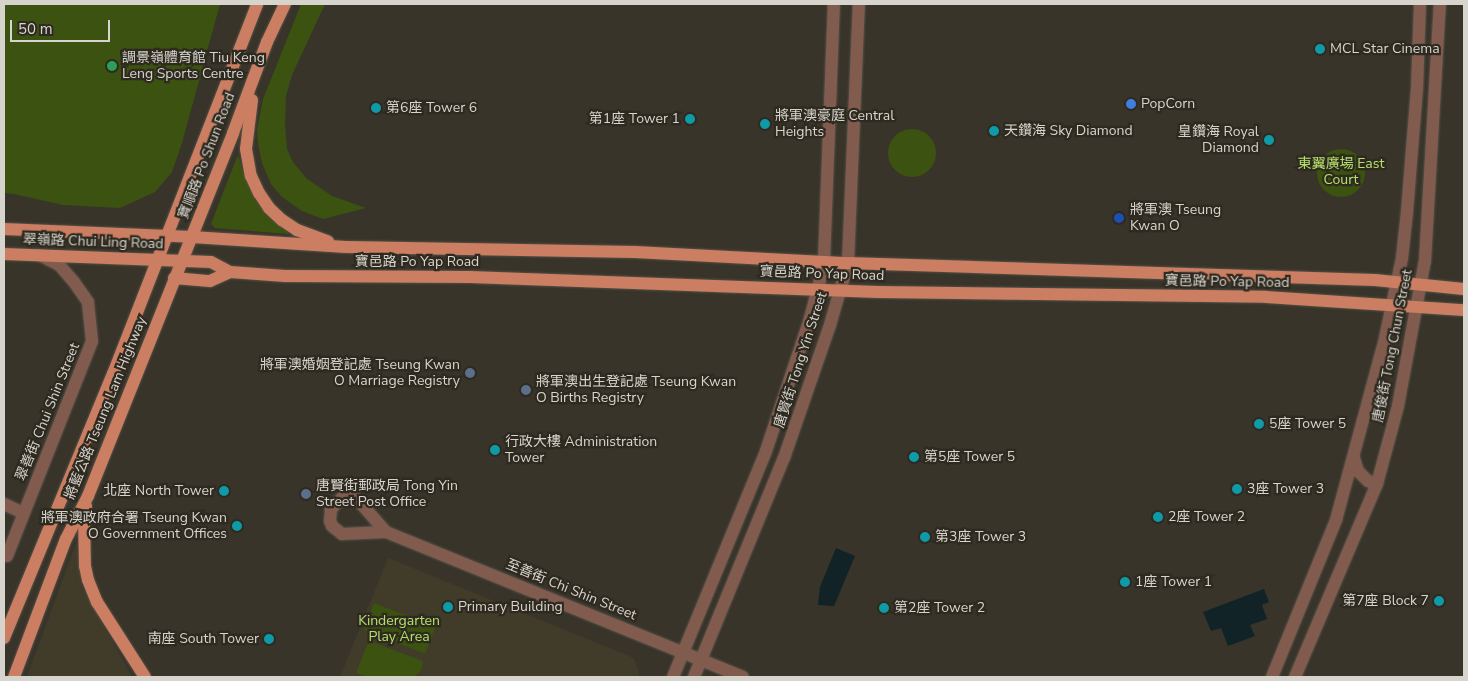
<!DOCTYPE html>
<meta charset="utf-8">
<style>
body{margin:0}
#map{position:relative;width:1468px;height:681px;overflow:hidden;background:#38342a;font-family:"Nunito Sans","Noto Sans TC",sans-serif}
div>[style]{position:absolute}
.built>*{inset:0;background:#413b2a}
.green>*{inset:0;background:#3c5210;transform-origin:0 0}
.round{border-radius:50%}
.water>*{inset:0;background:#112326}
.roads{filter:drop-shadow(0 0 1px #555148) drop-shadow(0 0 1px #555148)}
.minor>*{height:12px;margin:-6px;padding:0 6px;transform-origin:6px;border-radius:6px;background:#815b4d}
.major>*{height:12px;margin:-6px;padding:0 6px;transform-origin:6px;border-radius:6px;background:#cb7e61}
.dots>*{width:14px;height:14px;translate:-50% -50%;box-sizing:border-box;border:2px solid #2e2a20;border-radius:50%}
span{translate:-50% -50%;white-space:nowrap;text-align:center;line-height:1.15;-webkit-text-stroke:4.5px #2e2a20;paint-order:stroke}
.poi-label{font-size:14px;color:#d7d4ce}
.left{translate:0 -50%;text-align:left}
.right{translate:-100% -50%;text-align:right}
.street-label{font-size:14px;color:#d7d4ce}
.park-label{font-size:14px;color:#b4e06b}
.frame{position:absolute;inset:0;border:5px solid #d7d4ce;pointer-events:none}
.scale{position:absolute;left:10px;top:20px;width:100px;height:22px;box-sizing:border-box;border:2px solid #d7d4ce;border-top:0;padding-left:6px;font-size:15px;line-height:18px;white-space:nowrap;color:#d7d4ce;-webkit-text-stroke:4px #2e2a20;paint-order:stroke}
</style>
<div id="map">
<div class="built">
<i style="clip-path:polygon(76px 543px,81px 585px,131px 675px,128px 677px,27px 677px)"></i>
<i style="clip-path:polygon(388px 558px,634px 658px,640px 677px,340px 677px)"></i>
</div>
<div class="green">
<i style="clip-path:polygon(4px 4px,220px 4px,182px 143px,172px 172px,155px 192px,120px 208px,63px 205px,14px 194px,4px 193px)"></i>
<i style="clip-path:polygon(301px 4px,325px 4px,292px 75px,286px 96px,285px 124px,287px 149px,293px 162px,306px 178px,332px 196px,366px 208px,323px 219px,302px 211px,282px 197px,271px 184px,262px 163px,258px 144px,257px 130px,263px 99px)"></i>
<i class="round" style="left:888px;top:129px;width:48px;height:48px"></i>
<i class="round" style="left:1317px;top:149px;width:48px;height:48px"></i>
<i style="clip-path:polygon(237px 157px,239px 157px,244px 175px,255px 200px,289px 232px,288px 234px,215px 228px,211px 224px)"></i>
<i style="left:374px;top:603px;width:66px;height:29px;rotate:21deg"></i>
<i style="clip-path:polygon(372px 642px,423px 661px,421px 671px,414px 677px,367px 677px,356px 673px,367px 645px)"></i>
</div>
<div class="water">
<i style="clip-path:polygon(836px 548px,855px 556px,834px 606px,818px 605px,820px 587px)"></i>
<i style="clip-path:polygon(1264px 589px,1269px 602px,1262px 605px,1267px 619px,1250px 625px,1255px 636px,1228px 646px,1221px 628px,1211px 631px,1203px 612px)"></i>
</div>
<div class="roads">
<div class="minor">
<i style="left:1354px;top:458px;width:14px;rotate:73deg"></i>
<i style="left:1358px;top:471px;width:14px;rotate:45deg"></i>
<i style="left:1368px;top:481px;width:9px;rotate:18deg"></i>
<i style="left:4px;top:504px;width:21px;rotate:25deg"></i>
<i style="left:386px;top:532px;width:44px;rotate:-131.3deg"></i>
<i style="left:357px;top:499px;width:15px;rotate:-176deg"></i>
<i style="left:342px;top:498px;width:16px;rotate:135deg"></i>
<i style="left:331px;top:509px;width:12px;rotate:95deg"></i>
<i style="left:330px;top:521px;width:5px;rotate:68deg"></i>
<i style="left:332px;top:526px;width:13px;rotate:39deg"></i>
<i style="left:342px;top:534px;width:44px;rotate:-2.6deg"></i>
<i style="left:386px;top:532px;width:385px;rotate:22.1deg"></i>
<i style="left:7px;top:556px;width:231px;rotate:-68.4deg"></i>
<i style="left:92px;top:341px;width:39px;rotate:-96deg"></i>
<i style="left:88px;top:302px;width:24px;rotate:-125deg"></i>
<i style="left:74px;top:282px;width:23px;rotate:-131deg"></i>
<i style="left:59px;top:265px;width:22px;rotate:-153deg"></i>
<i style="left:673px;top:677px;width:244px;rotate:-67.6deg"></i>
<i style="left:766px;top:451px;width:136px;rotate:-71.6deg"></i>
<i style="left:809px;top:322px;width:34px;rotate:-75deg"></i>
<i style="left:818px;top:289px;width:29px;rotate:-78deg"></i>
<i style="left:824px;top:261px;width:257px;rotate:-87.8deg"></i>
<i style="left:694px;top:677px;width:237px;rotate:-67.7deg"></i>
<i style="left:784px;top:458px;width:141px;rotate:-70.9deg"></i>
<i style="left:830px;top:325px;width:65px;rotate:-73.8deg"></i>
<i style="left:848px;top:263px;width:259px;rotate:-87.6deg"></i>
<i style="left:1272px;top:677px;width:170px;rotate:-67.8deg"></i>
<i style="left:1336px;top:520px;width:188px;rotate:-74.9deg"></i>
<i style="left:1385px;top:338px;width:82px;rotate:-78deg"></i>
<i style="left:1402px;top:258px;width:46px;rotate:-83.8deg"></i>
<i style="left:1407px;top:212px;width:123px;rotate:-85.4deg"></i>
<i style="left:1417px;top:89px;width:85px;rotate:-88deg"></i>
<i style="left:1295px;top:677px;width:210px;rotate:-67deg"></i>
<i style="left:1377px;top:484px;width:81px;rotate:-74.9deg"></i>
<i style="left:1398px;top:406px;width:147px;rotate:-79.5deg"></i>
<i style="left:1425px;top:261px;width:257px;rotate:-86.7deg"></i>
</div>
<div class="major">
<i style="left:252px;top:100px;width:49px;rotate:97deg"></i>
<i style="left:246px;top:149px;width:27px;rotate:80deg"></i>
<i style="left:251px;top:176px;width:19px;rotate:65deg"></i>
<i style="left:259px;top:193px;width:18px;rotate:56deg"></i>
<i style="left:269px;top:208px;width:18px;rotate:43deg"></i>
<i style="left:282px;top:220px;width:18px;rotate:34deg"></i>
<i style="left:297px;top:230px;width:33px;rotate:20deg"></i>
<i style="left:4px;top:229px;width:188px;rotate:2.4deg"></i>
<i style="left:192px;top:237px;width:154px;rotate:3.7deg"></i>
<i style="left:346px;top:247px;width:289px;rotate:1deg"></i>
<i style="left:635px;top:252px;width:213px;rotate:3deg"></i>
<i style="left:848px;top:263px;width:527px;rotate:1.85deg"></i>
<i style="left:1375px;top:280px;width:89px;rotate:5.8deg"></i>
<i style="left:4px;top:254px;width:207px;rotate:2.2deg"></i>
<i style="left:211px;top:262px;width:21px;rotate:28deg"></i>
<i style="left:230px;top:272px;width:55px;rotate:4.2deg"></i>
<i style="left:285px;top:276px;width:185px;rotate:0.3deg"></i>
<i style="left:470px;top:277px;width:408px;rotate:2.1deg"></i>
<i style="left:878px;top:292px;width:388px;rotate:0.7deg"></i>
<i style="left:1266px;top:297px;width:198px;rotate:3.8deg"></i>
<i style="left:174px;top:278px;width:36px;rotate:5deg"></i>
<i style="left:210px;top:281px;width:22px;rotate:-24deg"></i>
<i style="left:86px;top:506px;width:10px;rotate:101deg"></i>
<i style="left:84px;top:516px;width:50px;rotate:88.9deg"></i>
<i style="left:85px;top:566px;width:14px;rotate:78deg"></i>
<i style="left:88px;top:580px;width:24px;rotate:68deg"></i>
<i style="left:97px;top:602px;width:89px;rotate:57.4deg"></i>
<i style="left:4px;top:638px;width:286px;rotate:-67.6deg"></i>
<i style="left:113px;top:374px;width:397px;rotate:-68.7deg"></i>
<i style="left:14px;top:677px;width:147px;rotate:-69.4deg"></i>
<i style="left:66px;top:539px;width:48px;rotate:-62.9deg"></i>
<i style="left:88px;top:496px;width:391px;rotate:-68.2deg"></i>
<i style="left:233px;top:133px;width:97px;rotate:-69.5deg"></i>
<i style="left:267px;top:42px;width:42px;rotate:-64.7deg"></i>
</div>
</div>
<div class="dots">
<i style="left:1320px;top:49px;background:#0f9aa8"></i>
<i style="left:112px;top:66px;background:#2e9e5b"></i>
<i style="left:1131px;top:104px;background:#3f7fe0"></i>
<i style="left:376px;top:108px;background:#0f9aa8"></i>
<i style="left:690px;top:119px;background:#0f9aa8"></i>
<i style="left:765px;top:124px;background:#0f9aa8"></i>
<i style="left:994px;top:131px;background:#0f9aa8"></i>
<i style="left:1269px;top:140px;background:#0f9aa8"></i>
<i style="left:1119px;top:218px;background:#1a4fb4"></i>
<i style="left:470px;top:373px;background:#5c6f8a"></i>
<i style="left:526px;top:390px;background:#5c6f8a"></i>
<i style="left:1259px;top:424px;background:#0f9aa8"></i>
<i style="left:495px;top:450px;background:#0f9aa8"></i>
<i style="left:914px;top:457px;background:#0f9aa8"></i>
<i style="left:1237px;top:489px;background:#0f9aa8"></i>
<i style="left:224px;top:491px;background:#0f9aa8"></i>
<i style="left:306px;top:494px;background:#5c6f8a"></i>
<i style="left:1158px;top:517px;background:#0f9aa8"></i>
<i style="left:237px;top:526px;background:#0f9aa8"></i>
<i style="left:925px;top:537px;background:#0f9aa8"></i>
<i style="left:1125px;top:582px;background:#0f9aa8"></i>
<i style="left:1439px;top:601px;background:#0f9aa8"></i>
<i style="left:448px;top:607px;background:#0f9aa8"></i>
<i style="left:884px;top:608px;background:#0f9aa8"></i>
<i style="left:269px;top:639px;background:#0f9aa8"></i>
</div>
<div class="poi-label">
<span class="left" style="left:1330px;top:49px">MCL Star Cinema</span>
<span class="left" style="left:122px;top:66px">調景嶺體育館 Tiu Keng<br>Leng Sports Centre</span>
<span class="left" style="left:1141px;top:104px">PopCorn</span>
<span class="left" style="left:386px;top:108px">第6座 Tower 6</span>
<span class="left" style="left:775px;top:124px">將軍澳豪庭 Central<br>Heights</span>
<span class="right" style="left:680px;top:119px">第1座 Tower 1</span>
<span class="left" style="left:1004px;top:131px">天鑽海 Sky Diamond</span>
<span class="right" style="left:1259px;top:140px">皇鑽海 Royal<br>Diamond</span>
<span class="left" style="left:1130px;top:218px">將軍澳 Tseung<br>Kwan O</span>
<span class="right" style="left:460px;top:373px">將軍澳婚姻登記處 Tseung Kwan<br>O Marriage Registry</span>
<span class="left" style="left:536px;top:390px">將軍澳出生登記處 Tseung Kwan<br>O Births Registry</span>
<span class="left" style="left:1269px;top:424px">5座 Tower 5</span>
<span class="left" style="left:505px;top:450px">行政大樓 Administration<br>Tower</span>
<span class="left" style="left:924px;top:457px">第5座 Tower 5</span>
<span class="left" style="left:316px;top:494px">唐賢街郵政局 Tong Yin<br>Street Post Office</span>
<span class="left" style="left:1247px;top:489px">3座 Tower 3</span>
<span class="right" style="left:214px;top:491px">北座 North Tower</span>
<span class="left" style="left:1168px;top:517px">2座 Tower 2</span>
<span class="right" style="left:227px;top:526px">將軍澳政府合署 Tseung Kwan<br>O Government Offices</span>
<span class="left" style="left:935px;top:537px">第3座 Tower 3</span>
<span class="left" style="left:1135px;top:582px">1座 Tower 1</span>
<span class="right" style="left:1429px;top:601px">第7座 Block 7</span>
<span class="left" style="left:458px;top:607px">Primary Building</span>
<span class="left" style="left:894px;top:608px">第2座 Tower 2</span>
<span class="right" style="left:259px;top:639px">南座 South Tower</span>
</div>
<div class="street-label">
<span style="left:207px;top:156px;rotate:-69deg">寶順路 Po Shun Road</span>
<span style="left:93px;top:242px;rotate:2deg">翠嶺路 Chui Ling Road</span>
<span style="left:417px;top:262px">寶邑路 Po Yap Road</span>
<span style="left:822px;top:274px;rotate:2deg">寶邑路 Po Yap Road</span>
<span style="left:1227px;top:282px;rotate:1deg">寶邑路 Po Yap Road</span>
<span style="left:1393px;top:346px;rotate:-79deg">唐俊街 Tong Chun Street</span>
<span style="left:801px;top:360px;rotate:-72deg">唐賢街 Tong Yin Street</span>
<span style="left:106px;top:408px;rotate:-68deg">將藍公路 Tseung Lam Highway</span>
<span style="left:48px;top:412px;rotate:-68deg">翠善街 Chui Shin Street</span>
<span style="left:571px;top:590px;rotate:22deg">至善街 Chi Shin Street</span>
</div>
<div class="park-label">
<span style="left:1341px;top:172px">東翼廣場 East<br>Court</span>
<span style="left:399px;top:629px">Kindergarten<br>Play Area</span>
</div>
<div class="frame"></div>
<div class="scale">50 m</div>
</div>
